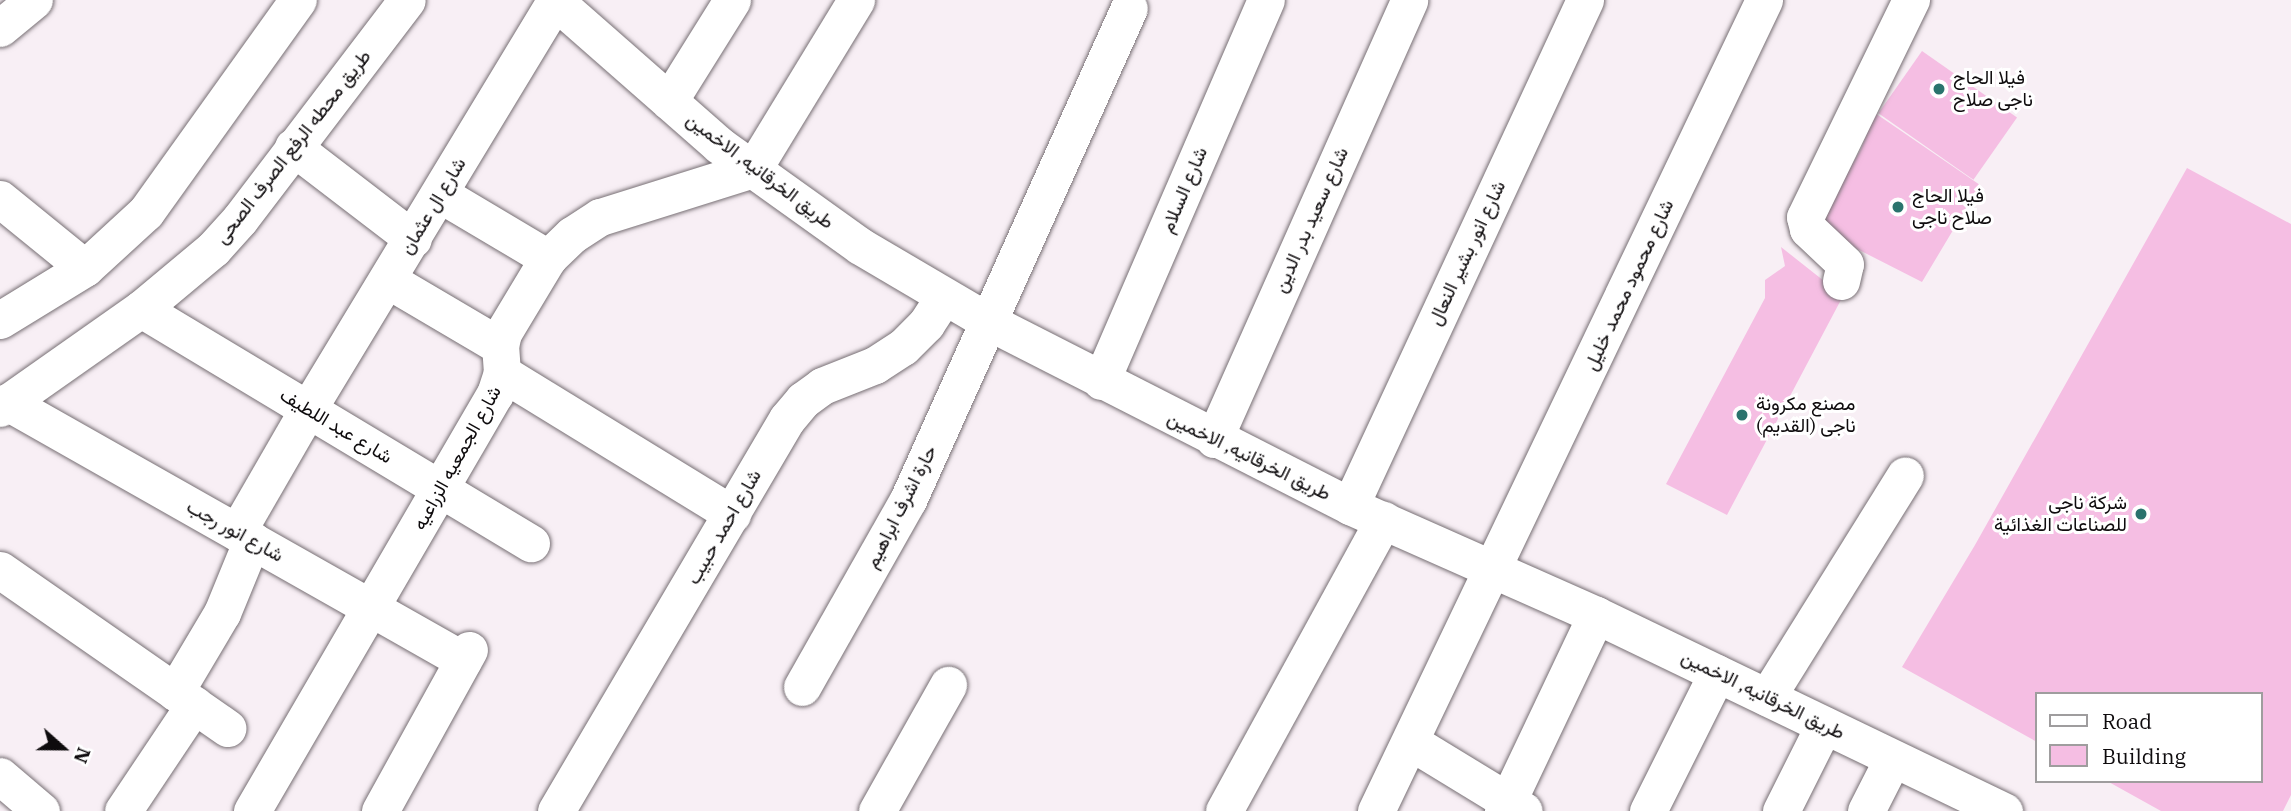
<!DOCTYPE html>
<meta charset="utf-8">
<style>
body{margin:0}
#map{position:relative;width:2291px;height:811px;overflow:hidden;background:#f8eff5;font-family:"IBM Plex Serif",Vazirmatn,serif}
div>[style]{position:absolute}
.building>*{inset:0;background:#f5bee3;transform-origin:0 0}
.roads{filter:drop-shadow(0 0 2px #776f74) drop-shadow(0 0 2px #776f74)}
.minor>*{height:37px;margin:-18.5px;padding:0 18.5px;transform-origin:18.5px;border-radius:18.5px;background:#fff}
.dots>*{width:19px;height:19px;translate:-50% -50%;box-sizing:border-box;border:4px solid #fff;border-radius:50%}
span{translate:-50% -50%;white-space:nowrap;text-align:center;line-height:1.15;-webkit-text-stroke:6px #fff;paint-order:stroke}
.poi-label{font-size:19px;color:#0e0b0d}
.left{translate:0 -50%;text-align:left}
.right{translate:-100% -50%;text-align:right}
.street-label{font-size:19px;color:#0e0b0d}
.legend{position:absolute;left:2035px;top:692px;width:228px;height:91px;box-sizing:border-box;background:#fff;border:2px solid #9f9d9e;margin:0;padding:9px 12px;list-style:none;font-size:21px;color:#0e0b0d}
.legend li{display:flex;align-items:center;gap:14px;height:35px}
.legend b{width:35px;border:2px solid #9f9d9e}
.north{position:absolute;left:28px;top:713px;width:70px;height:70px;-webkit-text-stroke:5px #fff;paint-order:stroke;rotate:111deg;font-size:19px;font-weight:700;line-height:28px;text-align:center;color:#0e0b0d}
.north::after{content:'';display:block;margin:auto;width:24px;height:32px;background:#0e0b0d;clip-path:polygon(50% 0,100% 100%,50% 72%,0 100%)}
</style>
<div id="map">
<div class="building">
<i style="left:1922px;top:51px;width:116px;height:76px;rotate:35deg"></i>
<i style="clip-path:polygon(1875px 113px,1980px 185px,1922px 282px,1816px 228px,1861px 149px)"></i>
<i style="clip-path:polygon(2187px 168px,2291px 224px,2291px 795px,2283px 811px,2161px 811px,2107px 781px,2261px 781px,2261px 694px,2037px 694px,2037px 742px,1902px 667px,1975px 545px)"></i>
<i style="clip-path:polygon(1781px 247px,1843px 296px,1727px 515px,1666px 484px,1765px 298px,1765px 280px,1785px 266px)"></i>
</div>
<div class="roads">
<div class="minor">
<i style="left:554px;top:0;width:220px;rotate:41.3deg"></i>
<i style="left:719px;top:145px;width:173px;rotate:35.6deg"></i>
<i style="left:860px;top:246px;width:150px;rotate:30.5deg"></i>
<i style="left:989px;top:322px;width:405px;rotate:27deg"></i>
<i style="left:1350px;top:506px;width:269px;rotate:23.9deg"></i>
<i style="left:1596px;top:615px;width:453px;rotate:25.7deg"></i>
<i style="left:0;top:28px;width:44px;rotate:-39.5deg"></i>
<i style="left:669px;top:101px;width:119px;rotate:-58deg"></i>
<i style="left:293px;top:147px;width:151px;rotate:37.5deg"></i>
<i style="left:440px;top:194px;width:126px;rotate:30.7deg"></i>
<i style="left:0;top:199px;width:109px;rotate:39.1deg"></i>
<i style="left:388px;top:280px;width:130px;rotate:30.5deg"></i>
<i style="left:1841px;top:281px;width:17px;rotate:-77deg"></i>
<i style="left:1845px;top:264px;width:51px;rotate:-136.6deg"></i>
<i style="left:1808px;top:229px;width:12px;rotate:-104deg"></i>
<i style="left:1805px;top:217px;width:242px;rotate:-64deg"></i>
<i style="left:141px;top:309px;width:455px;rotate:31deg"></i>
<i style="left:0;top:320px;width:100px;rotate:-31.5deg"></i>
<i style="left:85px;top:268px;width:83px;rotate:-42.6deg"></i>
<i style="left:146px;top:212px;width:261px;rotate:-54.4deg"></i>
<i style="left:502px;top:373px;width:270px;rotate:31.5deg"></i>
<i style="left:1101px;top:381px;width:415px;rotate:-66.6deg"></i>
<i style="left:7px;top:402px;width:524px;rotate:29.5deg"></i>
<i style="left:0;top:408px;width:172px;rotate:-35.1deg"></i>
<i style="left:141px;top:309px;width:94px;rotate:-39.8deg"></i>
<i style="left:213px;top:249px;width:40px;rotate:-48deg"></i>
<i style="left:240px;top:219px;width:275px;rotate:-52.7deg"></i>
<i style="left:1214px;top:439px;width:480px;rotate:-66deg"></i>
<i style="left:1350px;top:506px;width:558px;rotate:-65.09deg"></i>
<i style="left:237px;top:532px;width:142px;rotate:-60deg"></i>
<i style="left:308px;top:409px;width:478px;rotate:-58.8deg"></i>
<i style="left:0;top:570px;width:277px;rotate:34.8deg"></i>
<i style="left:802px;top:687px;width:215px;rotate:-60.5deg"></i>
<i style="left:908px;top:500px;width:539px;rotate:-65.81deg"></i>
<i style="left:175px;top:692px;width:92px;rotate:-59.3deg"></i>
<i style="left:222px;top:613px;width:79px;rotate:-67.7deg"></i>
<i style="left:1767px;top:697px;width:261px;rotate:-58.1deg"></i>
<i style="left:1411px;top:742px;width:132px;rotate:31.4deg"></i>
<i style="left:0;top:776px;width:54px;rotate:40.5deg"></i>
<i style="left:123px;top:811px;width:128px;rotate:-56.2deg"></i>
<i style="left:252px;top:811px;width:483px;rotate:-59.8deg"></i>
<i style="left:495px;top:394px;width:22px;rotate:-72deg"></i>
<i style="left:502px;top:373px;width:27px;rotate:-94deg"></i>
<i style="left:500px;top:346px;width:13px;rotate:-77deg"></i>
<i style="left:503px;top:333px;width:87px;rotate:-59deg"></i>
<i style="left:548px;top:258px;width:33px;rotate:-44deg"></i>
<i style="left:572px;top:235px;width:33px;rotate:-33deg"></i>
<i style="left:600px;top:217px;width:160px;rotate:-17.4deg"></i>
<i style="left:753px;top:169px;width:198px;rotate:-58.6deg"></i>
<i style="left:380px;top:811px;width:184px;rotate:-61.1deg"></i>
<i style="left:556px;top:811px;width:455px;rotate:-59.5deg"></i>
<i style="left:787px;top:419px;width:25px;rotate:-50deg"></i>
<i style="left:803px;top:400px;width:24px;rotate:-36deg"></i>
<i style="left:822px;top:386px;width:57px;rotate:-21.6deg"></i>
<i style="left:875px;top:365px;width:33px;rotate:-33deg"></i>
<i style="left:903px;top:347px;width:33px;rotate:-45deg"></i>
<i style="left:926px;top:324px;width:33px;rotate:-57deg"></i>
<i style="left:877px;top:811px;width:145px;rotate:-60.6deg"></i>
<i style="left:1224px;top:811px;width:332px;rotate:-61.3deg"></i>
<i style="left:1376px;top:811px;width:899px;rotate:-64.43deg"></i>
<i style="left:1503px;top:811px;width:217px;rotate:-64.6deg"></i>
<i style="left:1648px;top:811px;width:154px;rotate:-63.4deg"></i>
<i style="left:1781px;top:811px;width:96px;rotate:-63.4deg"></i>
<i style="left:1866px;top:811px;width:59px;rotate:-63deg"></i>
</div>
</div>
<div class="dots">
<i style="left:1939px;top:89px;background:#2a736d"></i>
<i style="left:1898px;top:207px;background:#2a736d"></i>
<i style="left:1742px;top:415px;background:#2a736d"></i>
<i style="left:2141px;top:514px;background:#2a736d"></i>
</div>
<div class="poi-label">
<span class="left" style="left:1953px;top:89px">فيلا الحاج<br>ناجى صلاح</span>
<span class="left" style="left:1912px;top:207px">فيلا الحاج<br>صلاح ناجى</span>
<span class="left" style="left:1756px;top:415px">مصنع مكرونة<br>ناجى (القديم)</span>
<span class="right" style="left:2127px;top:514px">شركة ناجى<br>للصناعات الغذائية</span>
</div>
<div class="street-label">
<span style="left:293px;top:147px;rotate:-52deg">طريق محطه الرفع الصرف الصحى</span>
<span style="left:760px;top:171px;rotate:37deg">طريق الخرقانيه, الاخمين</span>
<span style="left:1184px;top:190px;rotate:-67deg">شارع السلام</span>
<span style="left:433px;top:206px;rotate:-59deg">شارع ال عثمان</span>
<span style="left:1311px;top:220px;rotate:-66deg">شارع سعيد بدر الدين</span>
<span style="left:1467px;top:253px;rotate:-65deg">شارع انور بشير النعال</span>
<span style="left:1629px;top:285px;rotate:-65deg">شارع محمود محمد خليل</span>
<span style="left:336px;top:426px;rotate:31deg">شارع عبد اللطيف</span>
<span style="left:1249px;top:456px;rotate:26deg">طريق الخرقانيه, الاخمين</span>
<span style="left:457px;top:458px;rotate:-61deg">شارع الجمعيه الزراعيه</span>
<span style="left:901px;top:507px;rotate:-63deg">حارة اشرف ابراهيم</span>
<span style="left:724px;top:527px;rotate:-60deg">شارع احمد حبيب</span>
<span style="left:235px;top:531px;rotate:29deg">شارع انور رجب</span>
<span style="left:1763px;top:695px;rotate:26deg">طريق الخرقانيه, الاخمين</span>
</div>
<ul class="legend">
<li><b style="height:9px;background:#fff"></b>Road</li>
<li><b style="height:19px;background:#f5bee3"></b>Building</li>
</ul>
<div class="north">N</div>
</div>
